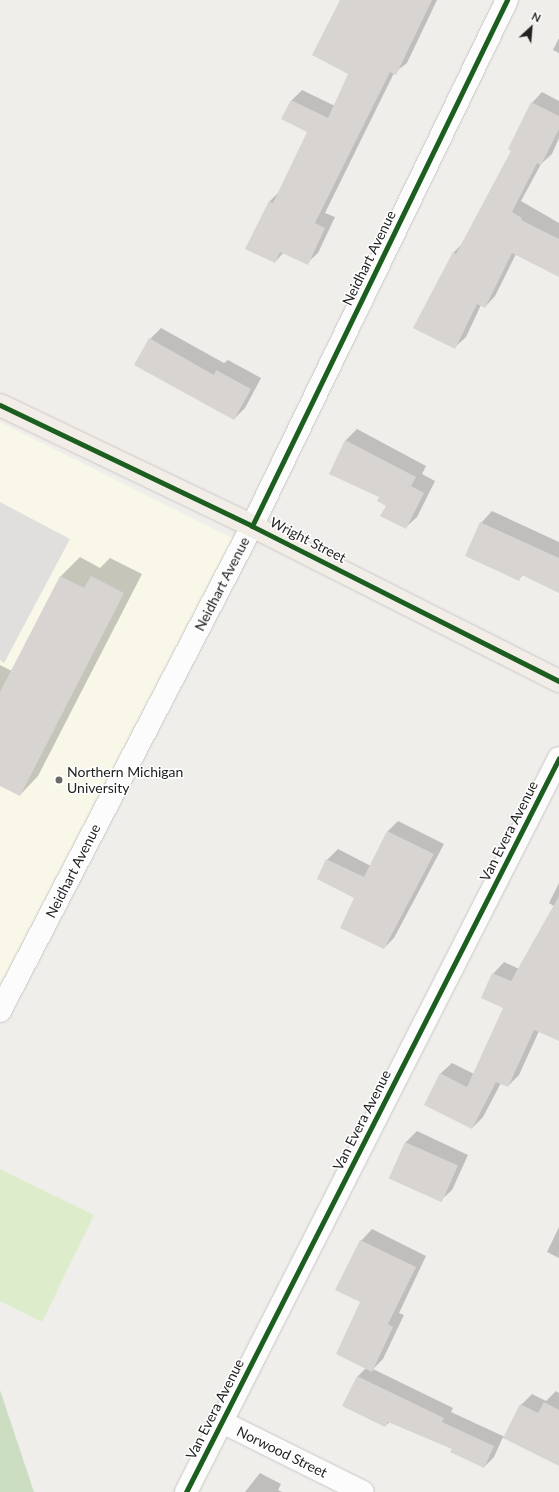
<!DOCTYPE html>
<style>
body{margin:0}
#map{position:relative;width:559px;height:1492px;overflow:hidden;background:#f0eeeb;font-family:Lato,sans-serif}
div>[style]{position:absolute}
.education>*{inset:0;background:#f8f7e8}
.grass>*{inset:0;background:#ddeccb}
.forest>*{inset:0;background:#cbdec1}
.parking>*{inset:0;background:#e0dfde}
.shadow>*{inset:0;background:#0003}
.building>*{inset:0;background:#d7d4d2;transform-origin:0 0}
.roads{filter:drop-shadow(0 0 1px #c9c8c7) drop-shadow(0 0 1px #c9c8c7)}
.minor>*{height:22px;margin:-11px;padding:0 11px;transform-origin:11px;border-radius:11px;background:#fdfcfc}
.major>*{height:22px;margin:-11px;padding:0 11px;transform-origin:11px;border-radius:11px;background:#f3ede7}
.cycleway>*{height:5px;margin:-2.5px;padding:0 2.5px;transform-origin:2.5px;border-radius:2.5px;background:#1b5e20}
.dots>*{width:11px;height:11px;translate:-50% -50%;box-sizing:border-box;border:2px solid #fff;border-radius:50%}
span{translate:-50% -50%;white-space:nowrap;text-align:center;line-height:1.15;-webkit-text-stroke:3px #fff;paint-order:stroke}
.street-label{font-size:14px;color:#222}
.poi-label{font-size:14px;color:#222}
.left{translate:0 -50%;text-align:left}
.north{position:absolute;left:511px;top:8px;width:40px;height:40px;-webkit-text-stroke:3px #fff;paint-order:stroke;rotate:26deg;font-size:11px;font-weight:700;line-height:16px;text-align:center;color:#222}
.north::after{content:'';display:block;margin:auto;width:14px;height:18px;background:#222;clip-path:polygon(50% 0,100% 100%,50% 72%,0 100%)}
</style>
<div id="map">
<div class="education">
<i style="clip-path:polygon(0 422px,238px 541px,0 1019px)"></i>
</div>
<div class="grass">
<i style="clip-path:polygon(0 1169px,94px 1215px,42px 1322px,0 1301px)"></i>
</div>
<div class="forest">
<i style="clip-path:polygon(0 1390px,34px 1492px,0 1492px)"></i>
</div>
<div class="parking">
<i style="clip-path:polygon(0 502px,70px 539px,4px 663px,0 660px)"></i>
</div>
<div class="shadow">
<i style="clip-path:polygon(344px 0,437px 0,407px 63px,394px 73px,325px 213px,335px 217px,318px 253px,307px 263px,284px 252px,275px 262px,247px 248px,270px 201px,280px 191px,309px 132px,282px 118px,292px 100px,302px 90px,335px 106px,350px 74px)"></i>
<i style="clip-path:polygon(559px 38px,559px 53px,553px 50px)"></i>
<i style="clip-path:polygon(542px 92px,559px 101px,559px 138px,552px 154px,541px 164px,521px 201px,559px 223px,559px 276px,516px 254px,495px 296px,485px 307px,481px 305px,466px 337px,455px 347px,454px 252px,463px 243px,512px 150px,532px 103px)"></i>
<i style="clip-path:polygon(161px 328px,224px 363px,228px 360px,261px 378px,245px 408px,234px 419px,150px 339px)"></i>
<i style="clip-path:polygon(357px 429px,426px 466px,422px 474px,435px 481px,417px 517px,405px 528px,380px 497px,330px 474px,346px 440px)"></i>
<i style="clip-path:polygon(492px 511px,559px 542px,559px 592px,524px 574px,518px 580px,481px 523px)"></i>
<i style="clip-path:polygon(80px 557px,100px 568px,110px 558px,142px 574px,38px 776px,20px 795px,0 785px,0 665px,12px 671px,61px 576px)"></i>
<i style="clip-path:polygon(398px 821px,444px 844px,394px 938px,384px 948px,356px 897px,327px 860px,338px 849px,371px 866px,387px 832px)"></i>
<i style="clip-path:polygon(559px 883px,559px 1040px,539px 1031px,519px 1075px,508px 1086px,501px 1083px,483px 1117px,472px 1128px,440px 1074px,452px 1063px,474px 1074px,504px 1008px,493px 974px,504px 962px,519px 969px,554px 906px,549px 903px)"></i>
<i style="clip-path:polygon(417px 1131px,468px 1155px,452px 1190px,440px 1201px,390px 1178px,406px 1142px)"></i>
<i style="clip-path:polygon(559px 1227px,559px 1258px,547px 1252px)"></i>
<i style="clip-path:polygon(372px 1229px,426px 1256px,399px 1313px,404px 1315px,383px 1359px,373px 1369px,453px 1408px,451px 1412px,505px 1437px,521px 1405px,532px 1394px,546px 1401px,556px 1391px,559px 1393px,559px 1456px,553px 1462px,503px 1437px,494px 1457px,484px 1467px,453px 1448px,390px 1422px,385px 1426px,344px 1405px,358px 1376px,366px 1368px,361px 1241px)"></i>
<i style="clip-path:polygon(260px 1473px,281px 1484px,278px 1490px,282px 1492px,245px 1492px)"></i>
</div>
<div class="building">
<i style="clip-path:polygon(340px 0,432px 0,396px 75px,390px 72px,315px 223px,325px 228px,308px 265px,280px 252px,275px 263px,245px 249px,269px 201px,273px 203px,307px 132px,281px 119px,291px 100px,328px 118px,348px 74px,312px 55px)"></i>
<i style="clip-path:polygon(531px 102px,559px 116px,559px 129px,541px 165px,537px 163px,512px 212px,522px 218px,521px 220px,559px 239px,559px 277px,512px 253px,485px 308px,477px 304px,455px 349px,413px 328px,453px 252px,456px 254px,511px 151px,508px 149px)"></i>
<i style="clip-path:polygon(149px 338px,214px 375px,216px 370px,251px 389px,234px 420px,134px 365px)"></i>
<i style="clip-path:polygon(345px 440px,416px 477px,411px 486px,424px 493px,406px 529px,380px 516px,386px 506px,377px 501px,379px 497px,329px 474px)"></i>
<i style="clip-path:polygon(480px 522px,559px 558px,559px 593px,522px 575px,519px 581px,465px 556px)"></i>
<i style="clip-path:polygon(60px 576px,84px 588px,91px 576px,124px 593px,20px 796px,0 786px,0 692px)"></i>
<i style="clip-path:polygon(387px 831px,434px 854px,384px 949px,340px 928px,354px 898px,317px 879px,326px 859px,364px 877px)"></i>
<i style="clip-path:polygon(559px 896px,559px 1041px,534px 1030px,508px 1087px,496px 1082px,472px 1129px,424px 1105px,440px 1073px,467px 1087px,503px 1008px,481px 998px,492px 973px,511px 981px)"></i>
<i style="left:405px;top:1142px;width:58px;height:40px;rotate:24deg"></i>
<i style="clip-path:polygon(360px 1240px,416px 1267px,388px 1324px,393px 1327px,372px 1372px,336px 1354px,360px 1302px,335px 1290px)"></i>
<i style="clip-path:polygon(357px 1376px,444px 1418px,442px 1422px,494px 1446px,484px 1468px,450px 1452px,452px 1449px,388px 1422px,385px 1427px,342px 1406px)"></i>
<i style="clip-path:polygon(544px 1402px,559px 1410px,559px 1466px,503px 1438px,520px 1404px,538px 1413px)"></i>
</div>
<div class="roads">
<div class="minor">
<i style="left:0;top:1011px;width:547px;rotate:-62.54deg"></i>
<i style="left:252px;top:526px;width:585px;rotate:-64.14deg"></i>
<i style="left:222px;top:1422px;width:157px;rotate:26.4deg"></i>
<i style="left:186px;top:1492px;width:823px;rotate:-63.06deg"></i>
</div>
<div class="major">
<i style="left:0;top:405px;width:280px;rotate:25.6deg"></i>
<i style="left:252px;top:526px;width:344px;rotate:26.8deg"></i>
</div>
</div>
<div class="cycleway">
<i style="left:0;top:405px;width:280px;rotate:25.6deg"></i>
<i style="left:252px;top:526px;width:344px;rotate:26.8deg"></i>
<i style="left:252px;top:526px;width:585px;rotate:-64.14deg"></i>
<i style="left:186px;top:1492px;width:823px;rotate:-63.06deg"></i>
</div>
<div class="dots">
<i style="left:59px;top:780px;background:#6a6968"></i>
</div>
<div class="street-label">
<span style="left:369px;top:258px;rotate:-64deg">Neidhart Avenue</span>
<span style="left:308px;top:540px;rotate:27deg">Wright Street</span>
<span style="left:222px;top:584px;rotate:-63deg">Neidhart Avenue</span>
<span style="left:509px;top:831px;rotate:-63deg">Van Evera Avenue</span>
<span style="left:73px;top:871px;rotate:-63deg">Neidhart Avenue</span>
<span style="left:362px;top:1120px;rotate:-63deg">Van Evera Avenue</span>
<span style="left:215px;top:1409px;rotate:-63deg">Van Evera Avenue</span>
<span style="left:282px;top:1452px;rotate:26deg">Norwood Street</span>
</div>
<div class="poi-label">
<span class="left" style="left:67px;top:780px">Northern Michigan<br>University</span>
</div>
<div class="north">N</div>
</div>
